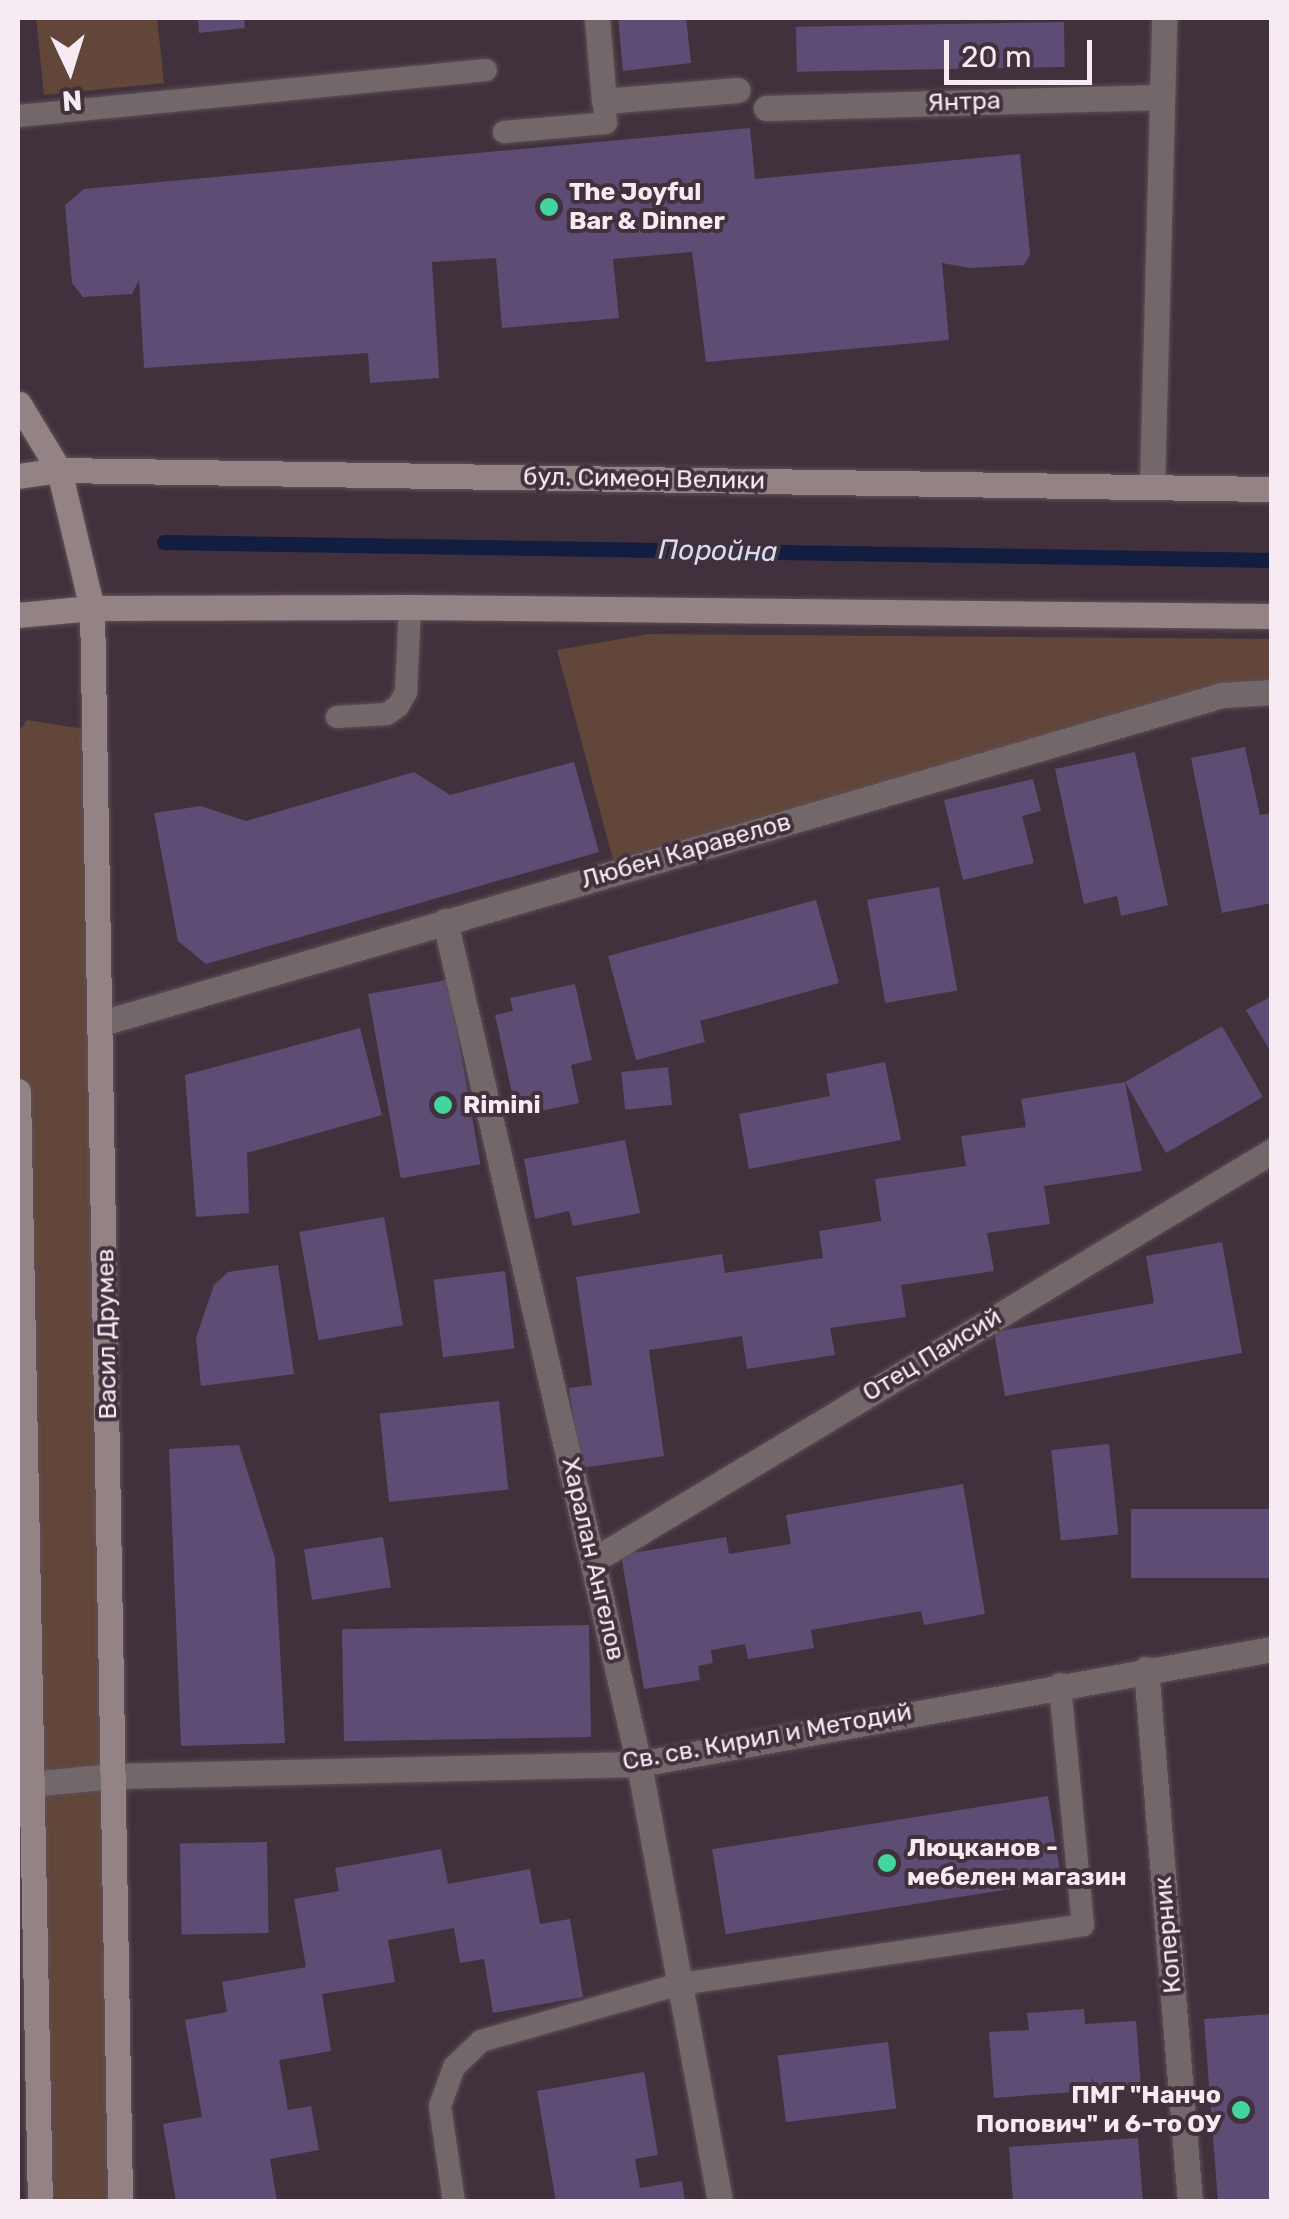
<!DOCTYPE html>
<meta charset="utf-8">
<style>
body{margin:0}
#map{position:relative;width:1289px;height:2219px;overflow:hidden;background:#41313c;font-family:Rubik,sans-serif}
div>[style]{position:absolute}
.green>*{inset:0;background:#614639}
.stream>*{height:15px;margin:-7.5px;padding:0 7.5px;transform-origin:7.5px;border-radius:7.5px;background:#121d3f}
.building>*{inset:0;background:#5d4d75;transform-origin:0 0}
.roads{filter:drop-shadow(0 0 2px #5e4f59) drop-shadow(0 0 2px #5e4f59)}
.lane>*{height:22px;margin:-11px;padding:0 11px;transform-origin:11px;border-radius:11px;background:#736869}
.street>*{height:25px;margin:-12.5px;padding:0 12.5px;transform-origin:12.5px;border-radius:12.5px;background:#736869}
.secondary>*{height:25px;margin:-12.5px;padding:0 12.5px;transform-origin:12.5px;border-radius:12.5px;background:#948384}
.dots>*{width:28px;height:28px;translate:-50% -50%;box-sizing:border-box;border:5px solid #41313c;border-radius:50%}
span{translate:-50% -50%;white-space:nowrap;text-align:center;line-height:1.15;-webkit-text-stroke:8px #41313c;paint-order:stroke}
.street-label{font-size:25px;color:#f6ebf2}
.poi-label{font-size:25px;color:#f6ebf2;font-weight:700}
.left{translate:0 -50%;text-align:left}
.right{translate:-100% -50%;text-align:right}
.water-label{font-size:28px;color:#d3ddf8;font-style:italic}
.frame{position:absolute;inset:0;border:20px solid #f6ebf2;pointer-events:none}
.north{position:absolute;left:20px;top:20px;width:100px;height:100px;-webkit-text-stroke:8px #41313c;paint-order:stroke;rotate:176deg;font-size:28px;font-weight:700;line-height:40px;text-align:center;color:#f6ebf2}
.north::after{content:'';display:block;margin:auto;width:35px;height:45px;background:#f6ebf2;clip-path:polygon(50% 0,100% 100%,50% 72%,0 100%)}
.scale{position:absolute;left:944px;top:40px;width:148px;height:45px;box-sizing:border-box;border:5px solid #f6ebf2;border-top:0;padding-left:12px;font-size:30px;line-height:35px;white-space:nowrap;color:#f6ebf2;-webkit-text-stroke:8px #41313c;paint-order:stroke}
</style>
<div id="map">
<div class="green">
<i style="clip-path:polygon(36px 18px,157px 18px,164px 83px,44px 95px)"></i>
<i style="clip-path:polygon(649px 634px,1271px 639px,1271px 692px,616px 871px,557px 650px)"></i>
<i style="clip-path:polygon(27px 720px,97px 731px,120px 2201px,40px 2201px,18px 1091px,18px 733px)"></i>
</div>
<div class="stream">
<i style="left:164px;top:542px;width:1108px;rotate:0.93deg"></i>
</div>
<div class="building">
<i style="clip-path:polygon(198px 18px,244px 18px,245px 28px,199px 33px)"></i>
<i style="clip-path:polygon(618px 18px,686px 18px,691px 63px,623px 71px)"></i>
<i style="left:1064px;top:22px;width:45px;height:268px;rotate:89deg"></i>
<i style="clip-path:polygon(750px 128px,755px 179px,1020px 154px,1030px 254px,1024px 265px,970px 268px,942px 263px,949px 340px,706px 362px,692px 252px,613px 259px,619px 318px,502px 328px,496px 258px,432px 262px,439px 378px,370px 383px,368px 353px,144px 368px,139px 280px,132px 294px,83px 297px,72px 283px,65px 205px,84px 189px)"></i>
<i style="clip-path:polygon(1245px 747px,1260px 815px,1272px 813px,1272px 903px,1222px 913px,1191px 758px)"></i>
<i style="clip-path:polygon(1135px 752px,1168px 905px,1121px 916px,1117px 896px,1084px 904px,1055px 769px)"></i>
<i style="clip-path:polygon(574px 762px,599px 852px,206px 964px,178px 941px,154px 813px,201px 806px,246px 821px,414px 772px,450px 795px)"></i>
<i style="clip-path:polygon(1033px 779px,1041px 811px,1022px 816px,1034px 863px,963px 880px,944px 800px)"></i>
<i style="left:939px;top:887px;width:105px;height:73px;rotate:80deg"></i>
<i style="clip-path:polygon(816px 900px,839px 983px,700px 1021px,705px 1042px,636px 1060px,608px 956px)"></i>
<i style="left:448px;top:980px;width:187px;height:81px;rotate:80deg"></i>
<i style="clip-path:polygon(575px 984px,592px 1060px,571px 1065px,579px 1103px,517px 1116px,495px 1015px,513px 1011px,510px 998px)"></i>
<i style="clip-path:polygon(1272px 996px,1272px 1054px,1246px 1010px)"></i>
<i style="left:1222px;top:1026px;width:82px;height:112px;rotate:60deg"></i>
<i style="clip-path:polygon(360px 1028px,382px 1115px,247px 1153px,249px 1213px,196px 1217px,185px 1075px)"></i>
<i style="clip-path:polygon(885px 1062px,901px 1140px,749px 1169px,739px 1114px,830px 1096px,826px 1074px)"></i>
<i style="left:668px;top:1067px;width:38px;height:47px;rotate:84deg"></i>
<i style="clip-path:polygon(1125px 1082px,1142px 1171px,1044px 1186px,1050px 1224px,987px 1233px,994px 1271px,901px 1285px,906px 1317px,830px 1328px,835px 1355px,747px 1369px,742px 1336px,649px 1350px,664px 1456px,581px 1468px,569px 1388px,592px 1385px,576px 1277px,722px 1254px,725px 1273px,823px 1258px,819px 1231px,881px 1221px,875px 1179px,966px 1166px,961px 1136px,1026px 1127px,1021px 1099px)"></i>
<i style="clip-path:polygon(625px 1140px,640px 1213px,573px 1226px,569px 1211px,535px 1219px,524px 1159px)"></i>
<i style="left:384px;top:1217px;width:110px;height:86px;rotate:80deg"></i>
<i style="clip-path:polygon(1222px 1242px,1242px 1353px,1005px 1396px,994px 1332px,1154px 1303px,1146px 1256px)"></i>
<i style="clip-path:polygon(278px 1265px,294px 1374px,201px 1386px,196px 1338px,214px 1285px,228px 1272px)"></i>
<i style="left:505px;top:1271px;width:78px;height:72px;rotate:83deg"></i>
<i style="left:499px;top:1401px;width:89px;height:120px;rotate:84deg"></i>
<i style="left:1109px;top:1444px;width:91px;height:58px;rotate:84deg"></i>
<i style="clip-path:polygon(239px 1445px,275px 1558px,285px 1743px,181px 1746px,169px 1449px)"></i>
<i style="clip-path:polygon(963px 1484px,985px 1614px,924px 1625px,921px 1611px,811px 1630px,814px 1648px,748px 1659px,745px 1644px,711px 1650px,713px 1663px,698px 1666px,700px 1680px,644px 1689px,621px 1555px,726px 1537px,729px 1554px,791px 1544px,786px 1515px)"></i>
<i style="left:1272px;top:1509px;width:69px;height:141px;rotate:90deg"></i>
<i style="left:383px;top:1537px;width:51px;height:80px;rotate:81deg"></i>
<i style="left:589px;top:1625px;width:112px;height:247px;rotate:89deg"></i>
<i style="left:1048px;top:1796px;width:86px;height:340px;rotate:81deg"></i>
<i style="left:267px;top:1842px;width:91px;height:87px;rotate:89deg"></i>
<i style="clip-path:polygon(441px 1849px,448px 1884px,530px 1869px,540px 1924px,570px 1919px,583px 1997px,493px 2013px,484px 1959px,460px 1963px,454px 1928px,388px 1940px,395px 1982px,322px 1994px,331px 2051px,279px 2060px,288px 2110px,311px 2106px,319px 2150px,270px 2159px,277px 2202px,176px 2202px,163px 2124px,202px 2117px,185px 2020px,227px 2012px,222px 1982px,306px 1967px,294px 1899px,339px 1891px,335px 1868px)"></i>
<i style="clip-path:polygon(1084px 2009px,1085px 2024px,1136px 2021px,1141px 2087px,994px 2098px,989px 2032px,1029px 2030px,1027px 2013px)"></i>
<i style="clip-path:polygon(1272px 2014px,1272px 2202px,1218px 2202px,1204px 2019px)"></i>
<i style="left:888px;top:2042px;width:67px;height:111px;rotate:83deg"></i>
<i style="clip-path:polygon(644px 2072px,658px 2155px,635px 2159px,640px 2188px,682px 2181px,685px 2202px,556px 2202px,537px 2091px)"></i>
<i style="clip-path:polygon(1138px 2138px,1143px 2202px,1013px 2202px,1009px 2147px)"></i>
</div>
<div class="roads">
<div class="lane">
<i style="left:18px;top:116px;width:470px;rotate:-5.6deg"></i>
<i style="left:504px;top:132px;width:102px;rotate:-5deg"></i>
<i style="left:606px;top:123px;width:22px;rotate:-95deg"></i>
<i style="left:337px;top:717px;width:50px;rotate:-3.4deg"></i>
<i style="left:387px;top:714px;width:14px;rotate:-36deg"></i>
<i style="left:398px;top:706px;width:16px;rotate:-60deg"></i>
<i style="left:406px;top:692px;width:85px;rotate:-87.3deg"></i>
<i style="left:454px;top:2202px;width:97px;rotate:-98.3deg"></i>
<i style="left:440px;top:2106px;width:41px;rotate:-70.3deg"></i>
<i style="left:454px;top:2067px;width:37px;rotate:-44deg"></i>
<i style="left:481px;top:2041px;width:207px;rotate:-16deg"></i>
<i style="left:680px;top:1984px;width:407px;rotate:-8.3deg"></i>
<i style="left:1083px;top:1925px;width:242px;rotate:-95.5deg"></i>
</div>
<div class="street">
<i style="left:597px;top:18px;width:83px;rotate:85.2deg"></i>
<i style="left:604px;top:101px;width:134px;rotate:-4.7deg"></i>
<i style="left:766px;top:108px;width:396px;rotate:-1.6deg"></i>
<i style="left:1152px;top:487px;width:469px;rotate:-88.5deg"></i>
<i style="left:445px;top:921px;width:865px;rotate:77.04deg"></i>
<i style="left:639px;top:1764px;width:445px;rotate:79.5deg"></i>
<i style="left:102px;top:1023px;width:1167px;rotate:-16.32deg"></i>
<i style="left:1222px;top:695px;width:50px;rotate:-3.4deg"></i>
<i style="left:594px;top:1560px;width:792px;rotate:-31.1deg"></i>
<i style="left:1146px;top:1669px;width:535px;rotate:85.28deg"></i>
<i style="left:18px;top:1785px;width:96px;rotate:-5.4deg"></i>
<i style="left:114px;top:1776px;width:525px;rotate:-1.31deg"></i>
<i style="left:639px;top:1764px;width:643px;rotate:-10.3deg"></i>
</div>
<div class="secondary">
<i style="left:19px;top:404px;width:77px;rotate:58.8deg"></i>
<i style="left:59px;top:470px;width:142px;rotate:76.6deg"></i>
<i style="left:92px;top:608px;width:1594px;rotate:88.99deg"></i>
<i style="left:18px;top:476px;width:41px;rotate:-8.3deg"></i>
<i style="left:59px;top:470px;width:1213px;rotate:0.9deg"></i>
<i style="left:18px;top:615px;width:74px;rotate:-5.4deg"></i>
<i style="left:92px;top:608px;width:318px;rotate:-0.2deg"></i>
<i style="left:410px;top:607px;width:862px;rotate:0.6deg"></i>
<i style="left:18px;top:1091px;width:1111px;rotate:88.87deg"></i>
</div>
</div>
<div class="dots">
<i style="left:549px;top:207px;background:#43d4a0"></i>
<i style="left:443px;top:1105px;background:#43d4a0"></i>
<i style="left:887px;top:1863px;background:#43d4a0"></i>
<i style="left:1241px;top:2110px;background:#43d4a0"></i>
</div>
<div class="street-label">
<span style="left:964px;top:102px;rotate:-2deg">Янтра</span>
<span style="left:644px;top:479px;rotate:1deg">бул. Симеон Велики</span>
<span style="left:686px;top:851px;rotate:-16deg">Любен Каравелов</span>
<span style="left:107px;top:1334px;rotate:-91deg">Васил Друмев</span>
<span style="left:932px;top:1355px;rotate:-31deg">Отец Паисий</span>
<span style="left:593px;top:1559px;rotate:77deg">Харалан Ангелов</span>
<span style="left:767px;top:1737px;rotate:-10deg">Св. св. Кирил и Методий</span>
<span style="left:1168px;top:1935px;rotate:-95deg">Коперник</span>
</div>
<div class="poi-label">
<span class="left" style="left:569px;top:207px">The Joyful<br>Bar &amp; Dinner</span>
<span class="left" style="left:463px;top:1105px">Rimini</span>
<span class="left" style="left:907px;top:1863px">Люцканов -<br>мебелен магазин</span>
<span class="right" style="left:1221px;top:2110px">ПМГ "Нанчо<br>Попович" и 6-то ОУ</span>
</div>
<div class="water-label">
<span style="left:718px;top:551px;rotate:1deg">Поройна</span>
</div>
<div class="frame"></div>
<div class="north">N</div>
<div class="scale">20 m</div>
</div>
